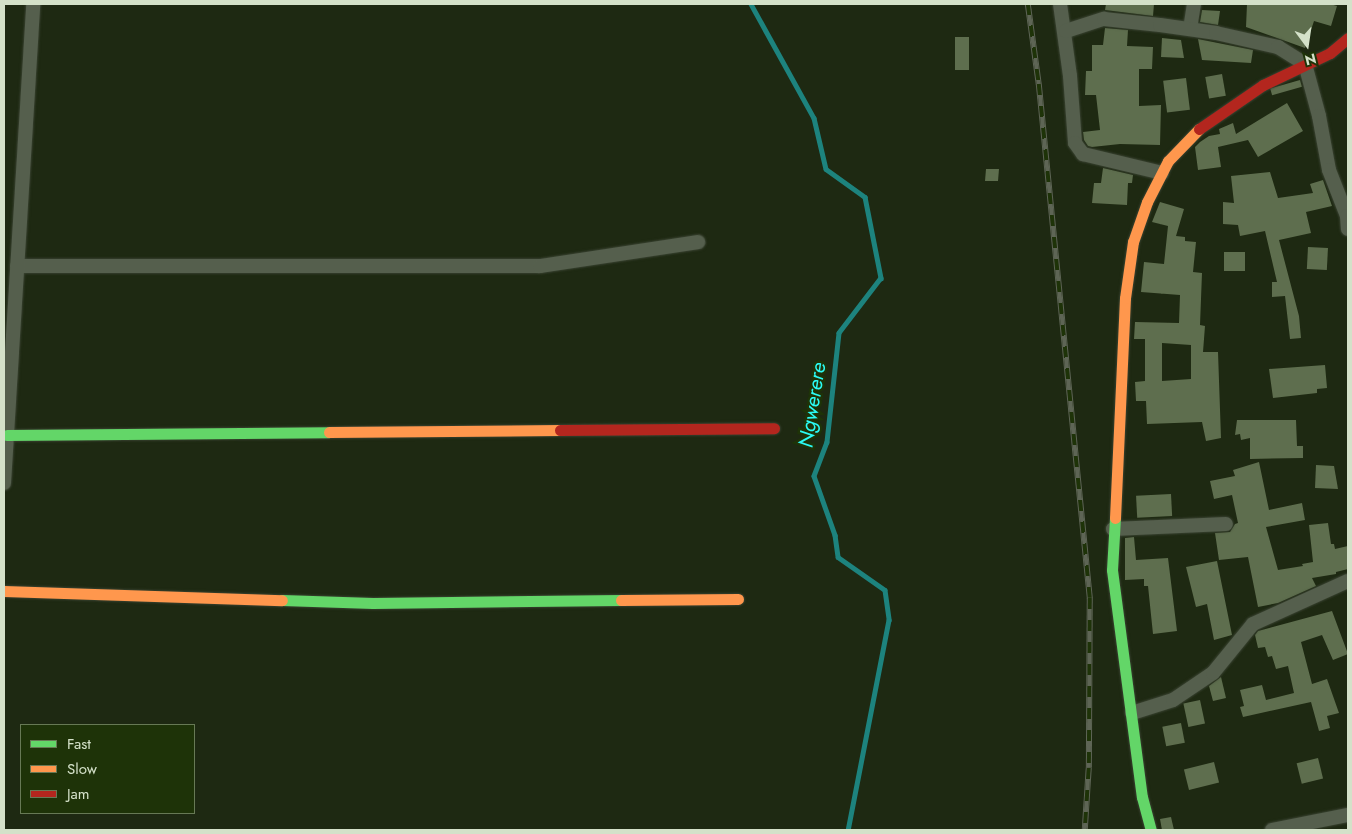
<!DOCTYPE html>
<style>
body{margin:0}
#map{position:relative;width:1352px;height:834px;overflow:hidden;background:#1e2912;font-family:Jost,sans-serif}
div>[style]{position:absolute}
.stream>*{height:4.5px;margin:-2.25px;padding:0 2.25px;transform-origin:2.25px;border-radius:2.25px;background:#1d837e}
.building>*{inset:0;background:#5e6e4e;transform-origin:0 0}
.roads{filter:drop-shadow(0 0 1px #3a4332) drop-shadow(0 0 1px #3a4332)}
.street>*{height:14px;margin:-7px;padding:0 7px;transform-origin:7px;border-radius:7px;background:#555f4d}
.fast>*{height:11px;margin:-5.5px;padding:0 5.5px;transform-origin:5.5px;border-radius:5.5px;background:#63d668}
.slow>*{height:11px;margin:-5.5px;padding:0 5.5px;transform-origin:5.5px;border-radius:5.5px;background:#ff974d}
.jam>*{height:11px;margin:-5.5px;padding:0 5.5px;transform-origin:5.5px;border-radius:5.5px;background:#b3261e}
.rail>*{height:5.5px;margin-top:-2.75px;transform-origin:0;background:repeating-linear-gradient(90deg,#1e3308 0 11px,#5e6555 0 22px);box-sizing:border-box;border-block:1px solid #5e6555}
span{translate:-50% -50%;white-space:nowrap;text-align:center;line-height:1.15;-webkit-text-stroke:5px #1e3308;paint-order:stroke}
.water-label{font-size:21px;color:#2bfbf5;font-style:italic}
.frame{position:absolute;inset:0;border:5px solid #d4e1c9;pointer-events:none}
.legend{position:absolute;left:20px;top:724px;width:175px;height:90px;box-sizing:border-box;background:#1e3308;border:1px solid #677955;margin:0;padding:6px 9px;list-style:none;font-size:15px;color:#d4e1c9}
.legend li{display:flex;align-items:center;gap:10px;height:25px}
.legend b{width:25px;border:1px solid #677955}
.north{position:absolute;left:1282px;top:20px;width:50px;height:50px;-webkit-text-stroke:4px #1e3308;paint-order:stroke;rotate:166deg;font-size:14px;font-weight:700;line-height:20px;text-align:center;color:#d4e1c9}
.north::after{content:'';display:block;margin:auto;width:18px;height:22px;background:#d4e1c9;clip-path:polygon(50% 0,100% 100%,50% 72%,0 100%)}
</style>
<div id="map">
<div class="stream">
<i style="left:751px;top:4px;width:130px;rotate:61.1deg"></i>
<i style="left:814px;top:118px;width:52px;rotate:76.8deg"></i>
<i style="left:826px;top:169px;width:48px;rotate:35.7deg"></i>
<i style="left:865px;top:197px;width:83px;rotate:78.8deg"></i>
<i style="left:881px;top:278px;width:69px;rotate:127.4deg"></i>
<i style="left:839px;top:333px;width:110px;rotate:96.3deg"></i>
<i style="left:827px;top:442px;width:36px;rotate:111deg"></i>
<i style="left:814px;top:476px;width:63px;rotate:70.4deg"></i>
<i style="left:835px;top:535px;width:22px;rotate:82deg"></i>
<i style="left:838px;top:557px;width:57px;rotate:35.1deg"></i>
<i style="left:885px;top:590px;width:30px;rotate:82deg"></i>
<i style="left:889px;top:620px;width:214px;rotate:101deg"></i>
</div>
<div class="building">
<i style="clip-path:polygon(1106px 4px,1154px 4px,1153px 16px,1105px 10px)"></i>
<i style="clip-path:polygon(1247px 4px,1330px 4px,1337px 6px,1331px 26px,1314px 21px,1305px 48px,1246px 27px)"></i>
<i style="clip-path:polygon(1202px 10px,1220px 11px,1218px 25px,1200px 22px)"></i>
<i style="clip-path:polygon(1105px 28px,1128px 30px,1127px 46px,1153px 47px,1152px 69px,1139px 69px,1139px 106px,1161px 105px,1160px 145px,1120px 144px,1092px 147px,1088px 146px,1084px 140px,1083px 132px,1100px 130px,1096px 95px,1085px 95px,1086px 71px,1092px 71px,1092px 45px,1103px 45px)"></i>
<i style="left:955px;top:37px;width:14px;height:33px"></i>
<i style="clip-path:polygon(1162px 38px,1181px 40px,1184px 58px,1161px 57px)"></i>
<i style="clip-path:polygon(1198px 39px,1253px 50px,1251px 63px,1202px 60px)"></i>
<i style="left:1222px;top:74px;width:22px;height:17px;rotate:80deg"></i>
<i style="left:1186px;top:78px;width:32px;height:23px;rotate:83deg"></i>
<i style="left:1300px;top:80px;width:7px;height:31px;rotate:74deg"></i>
<i style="clip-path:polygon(1287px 103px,1303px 131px,1258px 157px,1248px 140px,1218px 147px,1221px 167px,1198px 170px,1195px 147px,1200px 142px,1209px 136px,1220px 134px,1219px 129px,1233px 123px,1236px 134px)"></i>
<i style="clip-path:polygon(1103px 168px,1133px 175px,1132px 183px,1128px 183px,1127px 205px,1092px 203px,1094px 183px,1101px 183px)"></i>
<i style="clip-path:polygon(986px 169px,999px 169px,998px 181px,985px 181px)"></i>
<i style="clip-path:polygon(1270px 172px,1278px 198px,1313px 193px,1310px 184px,1323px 180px,1332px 206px,1306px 212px,1311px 233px,1279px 240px,1299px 316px,1301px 338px,1290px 339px,1285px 296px,1272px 297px,1272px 282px,1277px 282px,1265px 231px,1240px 236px,1238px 225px,1223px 224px,1223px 202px,1234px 203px,1231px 176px)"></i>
<i style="clip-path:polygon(evenodd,1160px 202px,1184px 209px,1176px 236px,1185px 237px,1185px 241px,1196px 242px,1193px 272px,1202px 273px,1200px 325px,1205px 326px,1203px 352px,1218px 352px,1221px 438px,1206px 441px,1202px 422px,1147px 424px,1146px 401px,1136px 401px,1135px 382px,1145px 381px,1145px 339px,1134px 339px,1135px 322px,1179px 323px,1180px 295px,1141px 292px,1144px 262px,1164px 264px,1168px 226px,1152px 222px,1160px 202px,1162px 343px,1191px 345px,1191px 379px,1162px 381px,1162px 343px)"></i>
<i style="left:1308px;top:247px;width:20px;height:22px;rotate:3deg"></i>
<i style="left:1224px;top:252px;width:21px;height:19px"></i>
<i style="clip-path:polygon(1325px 365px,1327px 388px,1317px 389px,1317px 393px,1273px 398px,1269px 369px)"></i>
<i style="clip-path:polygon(1237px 420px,1296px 420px,1297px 446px,1303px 446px,1303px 458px,1250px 459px,1250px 438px,1241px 440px,1240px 434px,1235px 435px)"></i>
<i style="clip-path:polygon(1259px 462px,1269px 510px,1302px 503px,1305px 520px,1266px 527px,1278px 570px,1303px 566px,1302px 564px,1313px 562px,1309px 525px,1328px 523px,1331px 544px,1334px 544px,1335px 549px,1348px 546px,1348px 569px,1336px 572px,1336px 574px,1312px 578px,1316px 586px,1278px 603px,1258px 607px,1248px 557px,1219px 560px,1215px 533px,1230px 532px,1235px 524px,1238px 523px,1232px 495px,1214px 499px,1210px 481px,1235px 476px,1233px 470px)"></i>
<i style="clip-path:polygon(1316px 465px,1334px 466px,1338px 489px,1315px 488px)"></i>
<i style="left:1171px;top:494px;width:22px;height:35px;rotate:87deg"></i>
<i style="clip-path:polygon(1134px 537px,1136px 560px,1168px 558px,1177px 631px,1153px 634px,1148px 586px,1144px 586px,1144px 579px,1125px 580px,1125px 538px)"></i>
<i style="clip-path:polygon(1217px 561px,1232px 635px,1214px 640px,1207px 604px,1196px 607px,1186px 567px)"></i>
<i style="clip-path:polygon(1332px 611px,1348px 654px,1333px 660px,1322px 635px,1301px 642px,1312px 684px,1327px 679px,1339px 713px,1327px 716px,1330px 728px,1319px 731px,1311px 702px,1243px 717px,1240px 707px,1244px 706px,1240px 690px,1262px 685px,1266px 700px,1294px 693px,1288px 666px,1276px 669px,1272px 656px,1268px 657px,1265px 647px,1258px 648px,1255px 635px,1258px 631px)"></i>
<i style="clip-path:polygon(1221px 677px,1226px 698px,1213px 701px,1209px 686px)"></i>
<i style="left:1200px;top:700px;width:24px;height:17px;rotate:78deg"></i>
<i style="left:1181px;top:723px;width:20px;height:19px;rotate:79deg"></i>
<i style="left:1318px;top:758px;width:21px;height:22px;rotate:76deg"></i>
<i style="left:1214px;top:762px;width:21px;height:31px;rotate:76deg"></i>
<i style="clip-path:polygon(1171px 817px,1174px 830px,1162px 830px,1160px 819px)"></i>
</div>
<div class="roads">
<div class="street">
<i style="left:1060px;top:4px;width:73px;rotate:82.1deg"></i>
<i style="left:1070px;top:76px;width:67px;rotate:85.7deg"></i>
<i style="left:1075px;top:143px;width:14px;rotate:54deg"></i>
<i style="left:1083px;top:154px;width:81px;rotate:13.5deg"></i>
<i style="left:1190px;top:29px;width:25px;rotate:-81deg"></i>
<i style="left:1066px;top:31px;width:40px;rotate:-18deg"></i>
<i style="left:1104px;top:19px;width:56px;rotate:6.1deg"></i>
<i style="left:1160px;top:25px;width:57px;rotate:8.1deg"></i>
<i style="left:1216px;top:33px;width:64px;rotate:12.7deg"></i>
<i style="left:1278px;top:47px;width:32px;rotate:32deg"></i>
<i style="left:1305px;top:64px;width:54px;rotate:74.9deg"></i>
<i style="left:1319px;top:116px;width:55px;rotate:79.5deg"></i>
<i style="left:1329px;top:170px;width:49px;rotate:68.6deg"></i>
<i style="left:1347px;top:216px;width:13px;rotate:86deg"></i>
<i style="left:17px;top:266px;width:523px"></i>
<i style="left:540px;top:266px;width:160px;rotate:-8.6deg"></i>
<i style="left:4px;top:483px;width:480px;rotate:-86.5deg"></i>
<i style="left:1113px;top:529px;width:113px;rotate:-2.5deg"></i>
<i style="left:1132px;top:713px;width:43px;rotate:-17.6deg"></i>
<i style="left:1173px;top:700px;width:48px;rotate:-34deg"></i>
<i style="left:1213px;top:673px;width:63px;rotate:-50.8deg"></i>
<i style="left:1253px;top:624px;width:104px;rotate:-24.4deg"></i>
<i style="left:1272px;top:830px;width:77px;rotate:-11.2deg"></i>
</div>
<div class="fast">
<i style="left:7px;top:435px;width:322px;rotate:-0.5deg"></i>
<i style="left:1115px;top:518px;width:52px;rotate:93.3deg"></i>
<i style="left:1112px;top:570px;width:229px;rotate:82.5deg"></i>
<i style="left:1142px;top:797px;width:34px;rotate:75deg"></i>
<i style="left:282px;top:600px;width:91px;rotate:1.9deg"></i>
<i style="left:373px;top:603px;width:248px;rotate:-0.7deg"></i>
</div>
<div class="slow">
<i style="left:329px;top:432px;width:231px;rotate:-0.5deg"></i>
<i style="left:1115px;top:518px;width:220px;rotate:-87.4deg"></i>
<i style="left:1125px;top:298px;width:57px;rotate:-81.9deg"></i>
<i style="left:1133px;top:242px;width:42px;rotate:-70.7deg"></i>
<i style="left:1147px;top:202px;width:46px;rotate:-62.9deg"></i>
<i style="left:1168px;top:161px;width:45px;rotate:-45.9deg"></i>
<i style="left:4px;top:591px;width:278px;rotate:1.9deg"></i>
<i style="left:621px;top:600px;width:117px;rotate:-0.5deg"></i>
</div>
<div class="jam">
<i style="left:1199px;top:129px;width:78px;rotate:-34.5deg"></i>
<i style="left:1263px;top:85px;width:74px;rotate:-25.5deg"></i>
<i style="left:1330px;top:53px;width:23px;rotate:-40deg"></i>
<i style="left:560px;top:430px;width:214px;rotate:-0.5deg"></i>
</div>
</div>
<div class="rail">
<i style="left:1028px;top:4px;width:81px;rotate:82.2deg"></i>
<i style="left:1039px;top:84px;width:517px;rotate:84.33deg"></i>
<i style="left:1090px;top:598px;width:170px;rotate:90.3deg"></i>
<i style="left:1089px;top:768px;width:62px;rotate:93.7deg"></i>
</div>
<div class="water-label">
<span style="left:812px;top:405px;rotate:-81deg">Ngwerere</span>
</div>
<div class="frame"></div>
<ul class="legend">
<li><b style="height:6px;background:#63d668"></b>Fast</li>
<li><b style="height:6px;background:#ff974d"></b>Slow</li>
<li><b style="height:6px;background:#b3261e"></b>Jam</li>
</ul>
<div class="north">N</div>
</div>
